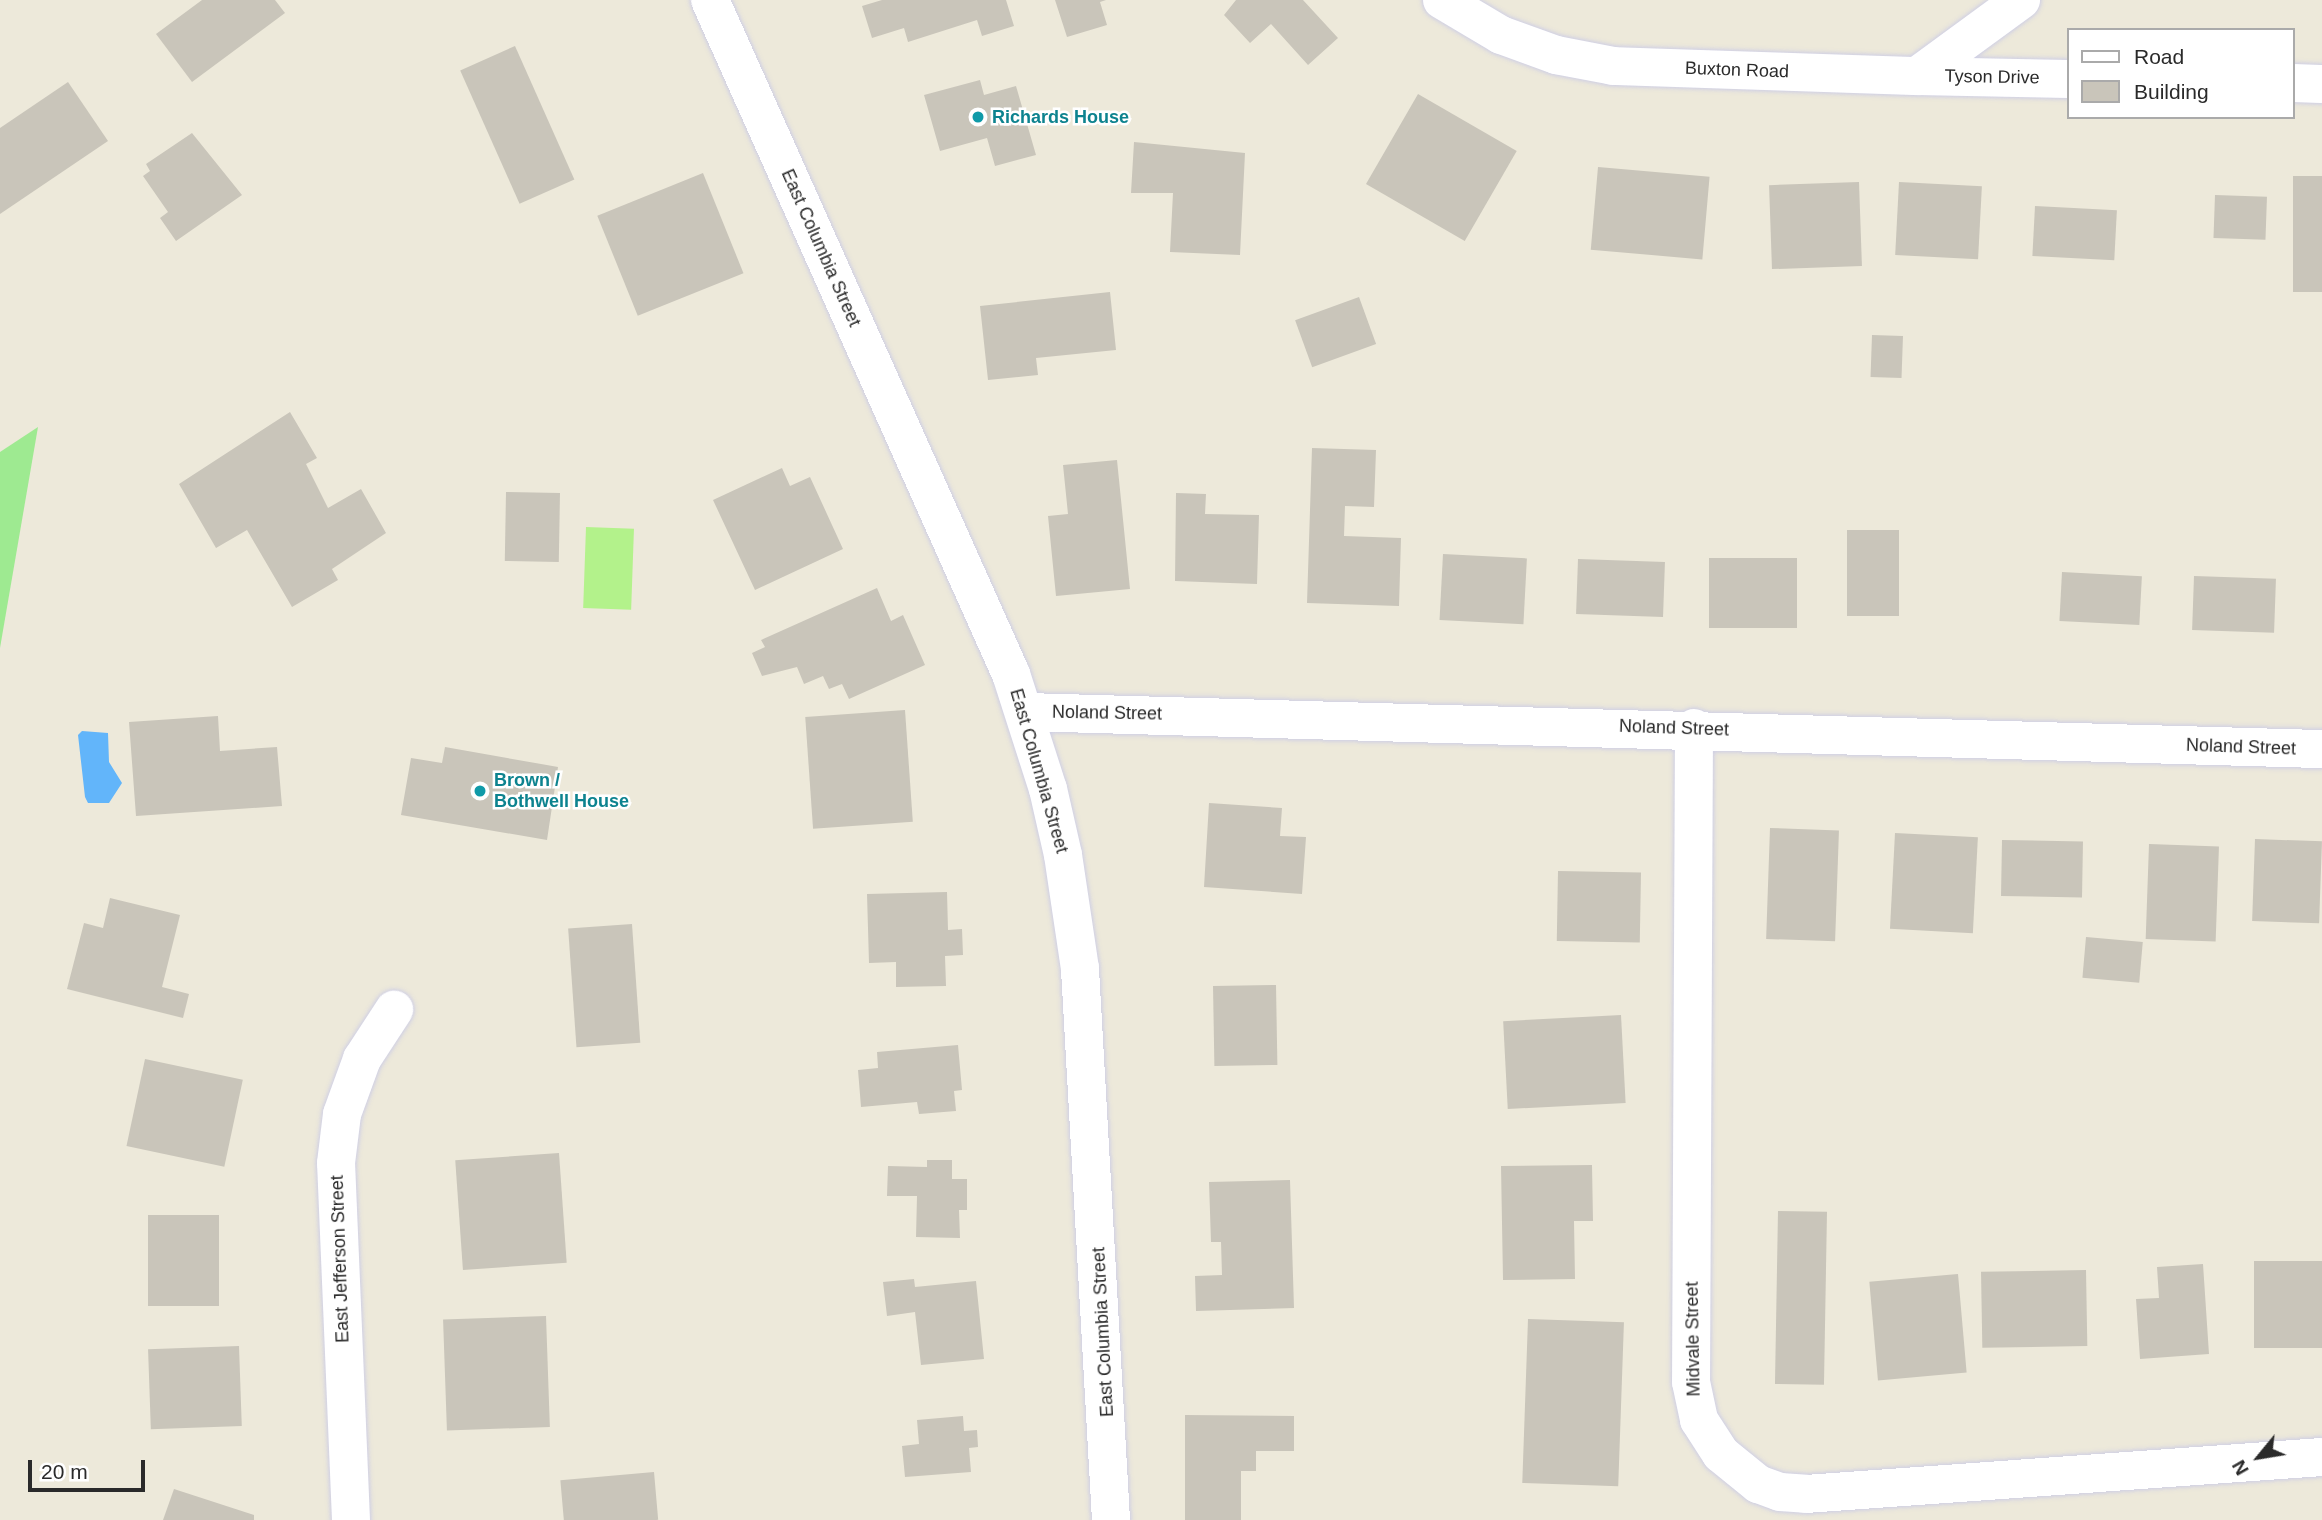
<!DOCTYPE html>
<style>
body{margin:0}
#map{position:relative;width:2322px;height:1520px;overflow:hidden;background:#ede9da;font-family:Helvetica,sans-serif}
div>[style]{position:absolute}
.green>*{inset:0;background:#9eea91}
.pitch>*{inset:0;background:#b3f28b;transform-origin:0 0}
.water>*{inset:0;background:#62b5fa}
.building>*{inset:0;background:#c9c5ba;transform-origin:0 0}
.roads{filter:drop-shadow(0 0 2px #cfcfe4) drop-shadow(0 0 2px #cfcfe4)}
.minor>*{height:38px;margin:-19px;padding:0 19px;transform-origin:19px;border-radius:19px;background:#fff}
.dots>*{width:19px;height:19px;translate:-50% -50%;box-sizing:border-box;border:4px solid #fff;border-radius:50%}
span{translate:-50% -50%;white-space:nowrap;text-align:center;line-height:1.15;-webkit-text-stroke:5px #fff;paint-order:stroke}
.street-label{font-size:18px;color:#2a2a2a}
.culture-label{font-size:18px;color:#0d838f;font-weight:700}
.left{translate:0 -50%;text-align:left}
.legend{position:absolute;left:2067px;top:28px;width:228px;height:91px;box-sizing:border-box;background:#fff;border:2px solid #aaa;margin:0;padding:9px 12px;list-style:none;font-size:21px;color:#2a2a2a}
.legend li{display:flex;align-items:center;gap:14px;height:35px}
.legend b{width:35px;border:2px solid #aaa}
.north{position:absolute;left:2224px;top:1422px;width:70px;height:70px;-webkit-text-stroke:5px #fff;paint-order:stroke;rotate:240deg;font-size:19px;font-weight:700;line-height:28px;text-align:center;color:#2a2a2a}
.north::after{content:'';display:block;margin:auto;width:24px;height:32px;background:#2a2a2a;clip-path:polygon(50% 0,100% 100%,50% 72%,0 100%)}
.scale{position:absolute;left:28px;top:1460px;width:117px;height:32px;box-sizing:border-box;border:4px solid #2a2a2a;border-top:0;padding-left:9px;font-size:21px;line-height:24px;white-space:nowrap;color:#2a2a2a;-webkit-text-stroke:5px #fff;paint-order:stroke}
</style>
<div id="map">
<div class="green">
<i style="clip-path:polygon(38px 427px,0 648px,0 452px)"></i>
</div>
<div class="pitch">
<i style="left:586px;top:527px;width:48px;height:81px;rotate:2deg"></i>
</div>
<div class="water">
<i style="clip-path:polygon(82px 731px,108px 733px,109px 762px,122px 783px,109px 803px,88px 803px,85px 797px,78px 735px)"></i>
</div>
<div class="building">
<i style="clip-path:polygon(202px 0,275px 0,285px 13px,192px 82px,156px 34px)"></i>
<i style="clip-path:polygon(882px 0,1006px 0,1014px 26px,982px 36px,977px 20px,908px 42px,904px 28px,872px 38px,862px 6px)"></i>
<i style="clip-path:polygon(1055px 0,1106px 0,1100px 2px,1107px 25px,1067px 37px)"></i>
<i style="clip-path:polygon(1236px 0,1303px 0,1338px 38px,1308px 65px,1271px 24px,1250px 43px,1224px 15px)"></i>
<i style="left:515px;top:46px;width:146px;height:60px;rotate:66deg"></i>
<i style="clip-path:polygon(980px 80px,984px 95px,1016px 86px,1036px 155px,995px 166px,987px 138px,940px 151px,924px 95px)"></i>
<i style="clip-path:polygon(68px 82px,108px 141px,0 214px,0 128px)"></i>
<i style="left:1418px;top:94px;width:114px;height:104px;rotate:30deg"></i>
<i style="clip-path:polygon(192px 133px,242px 195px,176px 241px,160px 218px,168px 212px,143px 176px,150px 171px,146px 164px)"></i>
<i style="clip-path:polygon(1134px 142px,1245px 153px,1240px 255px,1170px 252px,1173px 193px,1131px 193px)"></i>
<i style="left:1598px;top:167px;width:112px;height:83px;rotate:5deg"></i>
<i style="left:703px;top:173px;width:108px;height:114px;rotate:68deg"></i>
<i style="left:2293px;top:176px;width:29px;height:116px"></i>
<i style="left:1859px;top:182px;width:84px;height:90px;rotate:88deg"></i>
<i style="left:1899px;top:182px;width:83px;height:73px;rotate:3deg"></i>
<i style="left:2215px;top:195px;width:52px;height:43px;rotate:2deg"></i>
<i style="left:2035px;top:206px;width:82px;height:50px;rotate:3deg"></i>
<i style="clip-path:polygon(1110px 292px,1116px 350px,1036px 358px,1038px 375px,988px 380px,980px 306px)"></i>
<i style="left:1359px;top:297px;width:50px;height:68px;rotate:70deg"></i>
<i style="left:1872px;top:335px;width:31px;height:42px;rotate:2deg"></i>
<i style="clip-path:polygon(290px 412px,317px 458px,306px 464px,328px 508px,361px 489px,386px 533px,332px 569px,338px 580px,292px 607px,247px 530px,216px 548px,179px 484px)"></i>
<i style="clip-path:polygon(1312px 448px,1376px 450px,1374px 507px,1345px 506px,1344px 536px,1401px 538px,1399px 606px,1307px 603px)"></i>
<i style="clip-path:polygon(1117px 460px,1130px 589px,1056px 596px,1048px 516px,1068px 514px,1063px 465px)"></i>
<i style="clip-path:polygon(782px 468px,790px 486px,810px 477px,843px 549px,755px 590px,713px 500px)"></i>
<i style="left:506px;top:492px;width:54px;height:69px;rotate:1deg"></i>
<i style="clip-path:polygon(1176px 493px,1206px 494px,1205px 514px,1259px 515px,1257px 584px,1175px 581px)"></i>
<i style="left:1847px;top:530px;width:52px;height:86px"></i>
<i style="left:1443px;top:554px;width:84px;height:66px;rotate:3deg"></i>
<i style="left:1709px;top:558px;width:88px;height:70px"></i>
<i style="left:1578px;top:559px;width:87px;height:55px;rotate:2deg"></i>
<i style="left:2062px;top:572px;width:80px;height:49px;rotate:3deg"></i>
<i style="left:2194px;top:576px;width:82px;height:54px;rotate:2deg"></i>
<i style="clip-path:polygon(877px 588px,891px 621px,903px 615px,925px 665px,849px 699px,842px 684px,829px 689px,823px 676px,804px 684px,797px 667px,762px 676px,752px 653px,765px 647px,761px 640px)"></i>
<i style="left:905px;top:710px;width:112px;height:100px;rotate:86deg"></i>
<i style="clip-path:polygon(218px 716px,220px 751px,277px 747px,282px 806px,136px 816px,129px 722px)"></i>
<i style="clip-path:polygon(445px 747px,558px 767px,547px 840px,401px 815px,411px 758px,442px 763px)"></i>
<i style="clip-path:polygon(1209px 803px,1282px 808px,1280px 836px,1306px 837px,1302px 894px,1204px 887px)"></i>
<i style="left:1770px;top:828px;width:69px;height:111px;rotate:2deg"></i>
<i style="left:1895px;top:833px;width:83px;height:96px;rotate:3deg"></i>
<i style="left:2255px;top:839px;width:67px;height:82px;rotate:2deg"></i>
<i style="left:2002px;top:840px;width:81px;height:56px;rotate:1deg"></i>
<i style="left:2149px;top:844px;width:70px;height:95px;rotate:2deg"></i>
<i style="left:1558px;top:871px;width:83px;height:70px;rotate:1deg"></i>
<i style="clip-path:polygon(947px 892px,948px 930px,962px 929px,963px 955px,945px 956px,946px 986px,896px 987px,896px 962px,869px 963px,867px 894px)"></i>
<i style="clip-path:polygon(110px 898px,180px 915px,162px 987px,189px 994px,183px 1018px,67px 989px,84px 923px,103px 928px)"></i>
<i style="left:632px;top:924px;width:119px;height:64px;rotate:86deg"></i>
<i style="left:2086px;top:937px;width:57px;height:41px;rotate:5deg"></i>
<i style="left:1276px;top:985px;width:80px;height:63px;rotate:89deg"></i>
<i style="left:1621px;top:1015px;width:88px;height:118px;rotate:87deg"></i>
<i style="clip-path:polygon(958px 1045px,962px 1090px,954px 1091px,956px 1111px,919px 1114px,917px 1102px,861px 1107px,858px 1070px,878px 1068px,877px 1052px)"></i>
<i style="left:145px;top:1059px;width:100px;height:89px;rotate:12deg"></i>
<i style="left:559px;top:1153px;width:110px;height:104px;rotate:86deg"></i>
<i style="clip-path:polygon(927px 1160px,952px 1160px,952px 1179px,967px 1179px,967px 1210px,959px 1210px,960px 1238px,916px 1237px,917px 1196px,887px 1196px,888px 1166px,927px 1167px)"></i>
<i style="clip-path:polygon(1592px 1165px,1593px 1221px,1574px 1221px,1575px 1279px,1503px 1280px,1501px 1166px)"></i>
<i style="clip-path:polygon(1290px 1180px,1294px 1308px,1196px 1311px,1195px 1276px,1222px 1275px,1221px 1242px,1211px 1242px,1209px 1182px)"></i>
<i style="left:1778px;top:1211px;width:49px;height:173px;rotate:1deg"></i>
<i style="left:148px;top:1215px;width:71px;height:91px"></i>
<i style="left:2322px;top:1261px;width:87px;height:68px;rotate:90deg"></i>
<i style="clip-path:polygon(2203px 1264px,2209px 1354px,2140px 1359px,2136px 1299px,2159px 1298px,2157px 1267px)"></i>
<i style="left:2086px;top:1270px;width:76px;height:105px;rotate:89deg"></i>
<i style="left:1958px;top:1274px;width:99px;height:89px;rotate:85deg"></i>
<i style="clip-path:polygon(914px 1279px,915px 1287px,976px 1281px,984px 1359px,921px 1365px,915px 1312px,887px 1316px,883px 1282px)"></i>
<i style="left:546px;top:1316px;width:111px;height:103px;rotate:88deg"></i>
<i style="left:1528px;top:1319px;width:96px;height:164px;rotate:2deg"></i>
<i style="left:239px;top:1346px;width:80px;height:91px;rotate:88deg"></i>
<i style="clip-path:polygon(1185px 1415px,1294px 1416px,1294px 1451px,1256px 1451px,1256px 1471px,1241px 1471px,1241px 1520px,1185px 1520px)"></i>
<i style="clip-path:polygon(963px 1416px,964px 1431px,977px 1430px,978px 1447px,969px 1448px,971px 1472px,905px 1477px,902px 1446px,919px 1444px,917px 1420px)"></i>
<i style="left:654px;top:1472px;width:48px;height:94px;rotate:85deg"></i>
<i style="clip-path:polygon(174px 1489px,254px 1515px,254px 1520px,163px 1520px)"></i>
</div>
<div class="roads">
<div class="minor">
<i style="left:710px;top:0;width:738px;rotate:65.94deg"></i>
<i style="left:1011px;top:674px;width:121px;rotate:72.2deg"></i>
<i style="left:1048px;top:789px;width:68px;rotate:77.2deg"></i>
<i style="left:1063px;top:855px;width:115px;rotate:81.5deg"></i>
<i style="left:1080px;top:969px;width:552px;rotate:86.78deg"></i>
<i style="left:1442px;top:0;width:69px;rotate:30.7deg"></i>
<i style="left:1501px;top:35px;width:59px;rotate:20deg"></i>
<i style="left:1556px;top:55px;width:58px;rotate:10.9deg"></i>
<i style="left:1613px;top:66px;width:304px;rotate:1.9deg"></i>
<i style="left:1917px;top:76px;width:129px;rotate:-36.2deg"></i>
<i style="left:1917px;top:76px;width:151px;rotate:1.1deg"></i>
<i style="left:2292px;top:83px;width:30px;rotate:2deg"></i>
<i style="left:1026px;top:712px;width:1297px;rotate:1.64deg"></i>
<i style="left:1694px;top:728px;width:654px;rotate:90.26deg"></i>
<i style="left:1691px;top:1382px;width:39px;rotate:78deg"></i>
<i style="left:1699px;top:1420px;width:40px;rotate:57.1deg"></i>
<i style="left:1721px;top:1454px;width:48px;rotate:39deg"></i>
<i style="left:1758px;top:1484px;width:23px;rotate:20deg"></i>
<i style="left:1780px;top:1492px;width:26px;rotate:4deg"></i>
<i style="left:1806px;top:1494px;width:517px;rotate:-4.1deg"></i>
<i style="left:351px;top:1520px;width:357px;rotate:-92.4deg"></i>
<i style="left:336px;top:1163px;width:49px;rotate:-83deg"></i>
<i style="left:342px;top:1114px;width:59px;rotate:-70deg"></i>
<i style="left:362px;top:1059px;width:59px;rotate:-56.9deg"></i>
</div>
</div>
<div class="dots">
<i style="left:978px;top:117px;background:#0f9aa8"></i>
<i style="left:480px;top:791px;background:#0f9aa8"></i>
</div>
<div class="street-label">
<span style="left:1737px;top:70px;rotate:2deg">Buxton Road</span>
<span style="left:1992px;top:77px;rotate:1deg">Tyson Drive</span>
<span style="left:821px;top:248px;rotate:66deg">East Columbia Street</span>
<span style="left:1107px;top:713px;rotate:1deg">Noland Street</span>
<span style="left:1674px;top:728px;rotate:2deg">Noland Street</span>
<span style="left:2241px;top:747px;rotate:2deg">Noland Street</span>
<span style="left:1039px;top:771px;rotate:74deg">East Columbia Street</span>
<span style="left:340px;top:1259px;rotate:-92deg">East Jefferson Street</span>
<span style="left:1103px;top:1332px;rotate:-93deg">East Columbia Street</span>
<span style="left:1693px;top:1339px;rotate:-91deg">Midvale Street</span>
</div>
<div class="culture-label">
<span class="left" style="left:992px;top:117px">Richards House</span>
<span class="left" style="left:494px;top:791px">Brown /<br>Bothwell House</span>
</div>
<ul class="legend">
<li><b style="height:9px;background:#fff"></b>Road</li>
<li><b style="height:19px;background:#c9c5ba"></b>Building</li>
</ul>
<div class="north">N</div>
<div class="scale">20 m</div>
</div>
